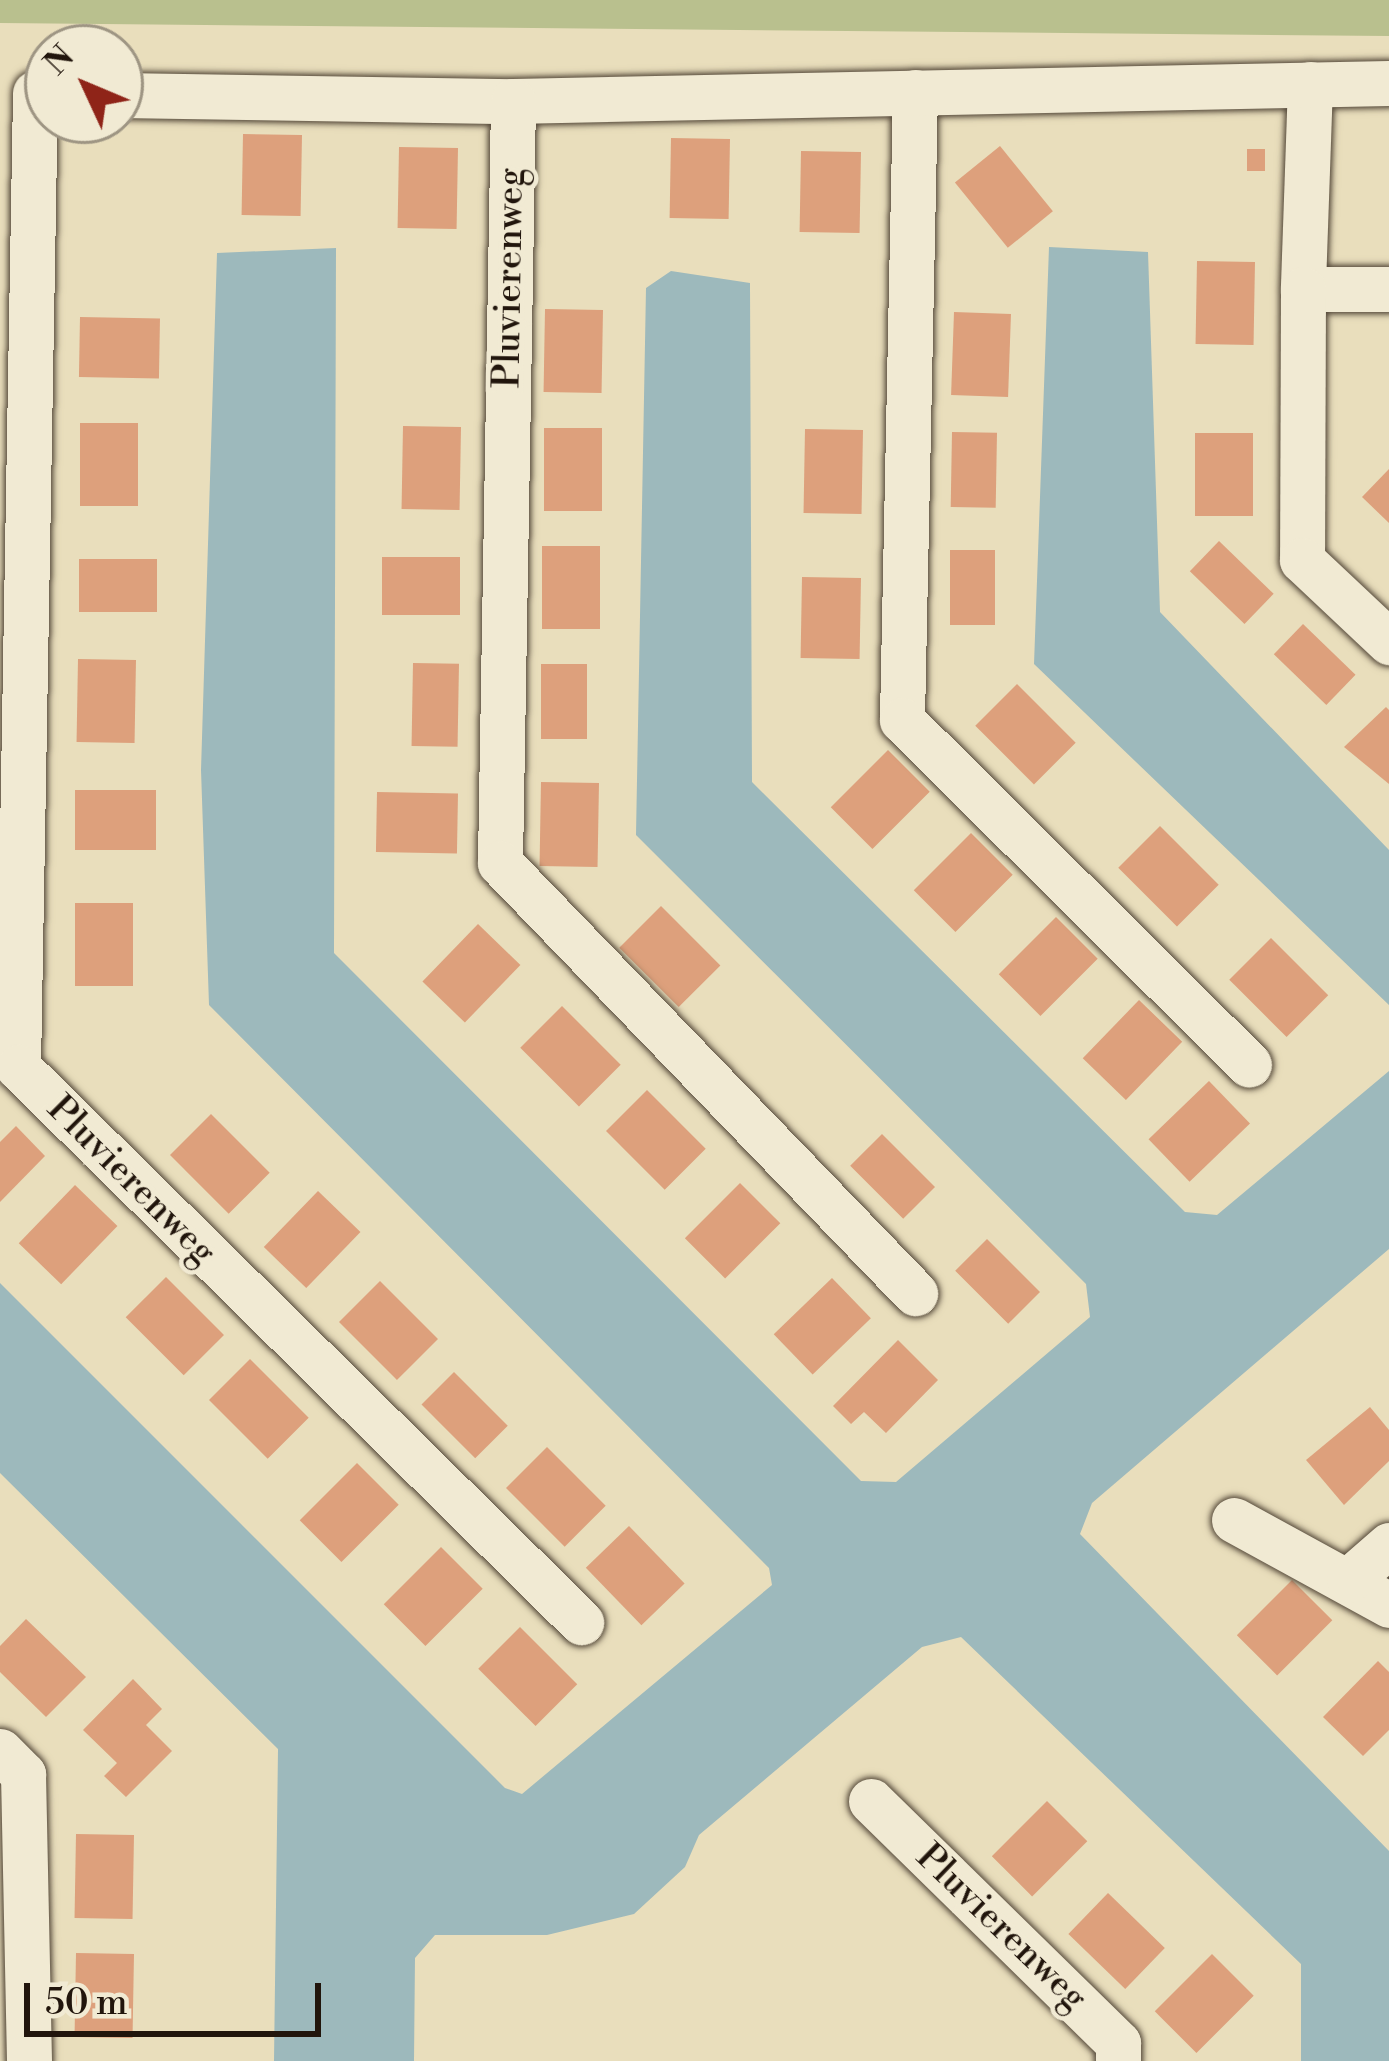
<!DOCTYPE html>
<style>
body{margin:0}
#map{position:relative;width:1389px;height:2061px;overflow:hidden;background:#e9debc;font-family:"Libre Bodoni",serif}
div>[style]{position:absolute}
.green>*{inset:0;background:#b9c08e}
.water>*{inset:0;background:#9db9bc}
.building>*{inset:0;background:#dda07c;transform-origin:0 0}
.roads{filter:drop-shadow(0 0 3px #534738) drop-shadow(0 0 3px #534738)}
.minor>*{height:45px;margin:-22.5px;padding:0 22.5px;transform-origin:22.5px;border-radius:22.5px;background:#f1ead3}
span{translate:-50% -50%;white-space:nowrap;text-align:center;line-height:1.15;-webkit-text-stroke:9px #f1ead3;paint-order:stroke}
.street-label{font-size:36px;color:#21150c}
.north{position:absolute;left:24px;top:24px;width:120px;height:120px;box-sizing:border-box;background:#f1ead3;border:3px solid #9e9583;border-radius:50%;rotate:314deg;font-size:33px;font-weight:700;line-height:48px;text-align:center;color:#21150c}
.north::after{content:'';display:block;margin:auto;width:42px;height:54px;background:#8f2418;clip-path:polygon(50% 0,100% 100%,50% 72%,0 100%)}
.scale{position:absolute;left:24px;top:1983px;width:297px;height:54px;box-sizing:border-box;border:6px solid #21150c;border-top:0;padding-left:15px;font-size:36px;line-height:42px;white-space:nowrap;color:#21150c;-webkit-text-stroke:9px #f1ead3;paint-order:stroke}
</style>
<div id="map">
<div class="green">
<i style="clip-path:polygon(0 0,1389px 0,1389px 36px,0 23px)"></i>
</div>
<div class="water">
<i style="clip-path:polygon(1049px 247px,1148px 252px,1160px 612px,1389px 850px,1389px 1005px,1034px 664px)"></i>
<i style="clip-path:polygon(336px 248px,334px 953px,861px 1481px,896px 1482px,1090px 1317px,1086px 1284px,636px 835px,646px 288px,671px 271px,750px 283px,752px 782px,1185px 1212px,1217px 1215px,1389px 1071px,1389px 1249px,1092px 1503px,1080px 1534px,1389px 1851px,1389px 2061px,1301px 2061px,1301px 1964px,961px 1637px,922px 1647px,699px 1835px,685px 1867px,634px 1914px,547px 1935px,435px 1935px,415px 1958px,414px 2061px,274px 2061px,278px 1749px,0 1473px,0 1283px,505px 1788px,522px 1794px,772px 1585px,769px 1568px,209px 1005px,201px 770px,217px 253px)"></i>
</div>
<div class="building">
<i style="left:243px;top:134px;width:59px;height:81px;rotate:1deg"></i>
<i style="left:671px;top:138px;width:59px;height:80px;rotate:1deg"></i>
<i style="left:1000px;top:146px;width:84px;height:58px;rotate:51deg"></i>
<i style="left:399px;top:147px;width:59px;height:81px;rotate:1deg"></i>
<i style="left:1247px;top:149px;width:18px;height:22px"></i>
<i style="left:801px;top:151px;width:60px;height:81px;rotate:1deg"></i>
<i style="left:1197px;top:261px;width:58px;height:83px;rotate:1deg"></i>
<i style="left:545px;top:309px;width:58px;height:83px;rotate:1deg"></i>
<i style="left:954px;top:312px;width:57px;height:83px;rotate:2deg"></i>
<i style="left:80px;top:317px;width:80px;height:60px;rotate:1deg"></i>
<i style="left:80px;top:423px;width:58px;height:83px"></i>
<i style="left:403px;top:426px;width:58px;height:83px;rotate:1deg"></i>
<i style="left:544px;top:428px;width:58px;height:83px"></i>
<i style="left:805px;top:429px;width:58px;height:84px;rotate:1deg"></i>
<i style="left:952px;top:432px;width:45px;height:75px;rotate:1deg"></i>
<i style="left:1195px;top:433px;width:58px;height:83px"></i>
<i style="clip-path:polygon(1389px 469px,1389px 523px,1362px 497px)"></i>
<i style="left:1219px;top:541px;width:76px;height:42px;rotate:44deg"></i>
<i style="left:542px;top:546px;width:58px;height:83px"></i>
<i style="left:950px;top:550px;width:45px;height:75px"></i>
<i style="left:382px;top:557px;width:78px;height:58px"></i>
<i style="left:79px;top:559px;width:78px;height:53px"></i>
<i style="left:802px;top:577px;width:59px;height:81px;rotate:1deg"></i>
<i style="left:1303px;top:624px;width:73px;height:42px;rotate:44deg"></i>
<i style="left:78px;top:659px;width:58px;height:83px;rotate:1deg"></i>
<i style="left:413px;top:663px;width:46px;height:83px;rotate:1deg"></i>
<i style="left:541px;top:664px;width:46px;height:75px"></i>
<i style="left:1017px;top:684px;width:83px;height:59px;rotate:45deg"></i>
<i style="clip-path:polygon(1386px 707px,1389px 710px,1389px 784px,1344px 747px)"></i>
<i style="left:888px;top:750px;width:59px;height:81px;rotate:45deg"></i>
<i style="left:541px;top:782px;width:58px;height:84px;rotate:1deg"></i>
<i style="left:75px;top:790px;width:81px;height:60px"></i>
<i style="left:377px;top:792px;width:81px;height:60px;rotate:1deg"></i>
<i style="left:1160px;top:826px;width:83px;height:59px;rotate:45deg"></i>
<i style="left:971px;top:833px;width:59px;height:81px;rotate:45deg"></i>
<i style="left:75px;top:903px;width:58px;height:83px"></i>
<i style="left:661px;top:906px;width:84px;height:59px;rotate:45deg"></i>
<i style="left:1056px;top:917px;width:59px;height:81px;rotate:45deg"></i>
<i style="left:478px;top:924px;width:59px;height:80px;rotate:44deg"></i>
<i style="left:1271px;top:938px;width:81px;height:59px;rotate:45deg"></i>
<i style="left:1139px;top:1000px;width:60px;height:81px;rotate:44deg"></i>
<i style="left:562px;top:1006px;width:83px;height:59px;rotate:45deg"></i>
<i style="left:1209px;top:1081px;width:59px;height:84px;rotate:46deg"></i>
<i style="left:647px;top:1090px;width:83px;height:58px;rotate:45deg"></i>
<i style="left:211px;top:1114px;width:83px;height:58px;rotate:45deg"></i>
<i style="clip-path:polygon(16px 1126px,45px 1156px,0 1202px,0 1142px)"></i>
<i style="left:882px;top:1134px;width:75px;height:45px;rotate:45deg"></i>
<i style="left:740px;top:1183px;width:57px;height:78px;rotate:45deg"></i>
<i style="left:75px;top:1185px;width:59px;height:81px;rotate:44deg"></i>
<i style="left:318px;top:1191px;width:59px;height:78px;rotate:44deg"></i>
<i style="left:987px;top:1239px;width:75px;height:45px;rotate:45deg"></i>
<i style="left:166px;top:1277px;width:82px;height:57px;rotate:45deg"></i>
<i style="left:832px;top:1278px;width:56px;height:81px;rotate:46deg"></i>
<i style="left:380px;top:1281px;width:82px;height:58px;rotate:45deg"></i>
<i style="clip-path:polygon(898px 1340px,938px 1380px,886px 1433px,864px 1412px,851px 1424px,833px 1406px)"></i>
<i style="left:250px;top:1359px;width:83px;height:58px;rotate:45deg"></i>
<i style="left:454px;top:1372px;width:76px;height:46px;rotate:45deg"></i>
<i style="clip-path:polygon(1370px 1407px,1389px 1430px,1389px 1461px,1344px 1505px,1306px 1460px)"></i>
<i style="left:547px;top:1447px;width:83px;height:58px;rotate:45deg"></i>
<i style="left:357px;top:1463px;width:59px;height:81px;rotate:45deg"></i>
<i style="left:629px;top:1526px;width:80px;height:60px;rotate:46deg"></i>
<i style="left:441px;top:1547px;width:59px;height:81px;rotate:45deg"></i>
<i style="left:1292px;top:1580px;width:57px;height:78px;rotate:45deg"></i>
<i style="clip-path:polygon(26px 1619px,86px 1677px,46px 1717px,0 1672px,0 1646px)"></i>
<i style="left:520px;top:1627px;width:81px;height:59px;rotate:45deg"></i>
<i style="clip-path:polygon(1378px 1661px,1389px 1672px,1389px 1730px,1363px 1756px,1323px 1717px)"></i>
<i style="clip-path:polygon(133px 1679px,162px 1709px,146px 1725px,172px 1751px,126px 1797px,104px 1776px,117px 1763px,83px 1730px)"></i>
<i style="left:1047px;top:1801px;width:57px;height:78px;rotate:45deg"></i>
<i style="left:76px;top:1834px;width:58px;height:84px;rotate:1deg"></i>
<i style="left:1108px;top:1893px;width:79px;height:57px;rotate:44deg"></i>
<i style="left:76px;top:1953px;width:58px;height:84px;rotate:1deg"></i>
<i style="left:1212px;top:1954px;width:59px;height:81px;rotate:45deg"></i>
</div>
<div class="roads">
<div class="minor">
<i style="left:1310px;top:84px;width:205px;rotate:92deg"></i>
<i style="left:1303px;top:289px;width:86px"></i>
<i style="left:915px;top:92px;width:628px;rotate:91.19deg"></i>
<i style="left:902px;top:720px;width:489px;rotate:44.8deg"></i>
<i style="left:35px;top:93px;width:974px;rotate:91deg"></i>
<i style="left:18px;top:1067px;width:791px;rotate:44.59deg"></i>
<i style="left:120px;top:95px;width:393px;rotate:0.9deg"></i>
<i style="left:513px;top:101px;width:876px;rotate:-1.18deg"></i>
<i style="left:513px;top:101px;width:762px;rotate:90.98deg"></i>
<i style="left:500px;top:863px;width:598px;rotate:46.02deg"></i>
<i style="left:1303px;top:289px;width:271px;rotate:90.2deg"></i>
<i style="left:1302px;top:560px;width:120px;rotate:43.3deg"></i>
<i style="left:1234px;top:1520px;width:177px;rotate:28.7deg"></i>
<i style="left:1349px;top:1580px;width:53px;rotate:-41.2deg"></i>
<i style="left:0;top:1751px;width:33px;rotate:45deg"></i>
<i style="left:23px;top:1774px;width:287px;rotate:88.8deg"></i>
<i style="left:871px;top:1801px;width:346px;rotate:44.4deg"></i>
<i style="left:1118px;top:2043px;width:18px;rotate:90deg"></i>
</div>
</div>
<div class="street-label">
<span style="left:510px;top:278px;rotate:-89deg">Pluvierenweg</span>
<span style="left:131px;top:1181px;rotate:45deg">Pluvierenweg</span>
<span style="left:1001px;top:1928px;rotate:44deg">Pluvierenweg</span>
</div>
<div class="north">N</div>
<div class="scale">50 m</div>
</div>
